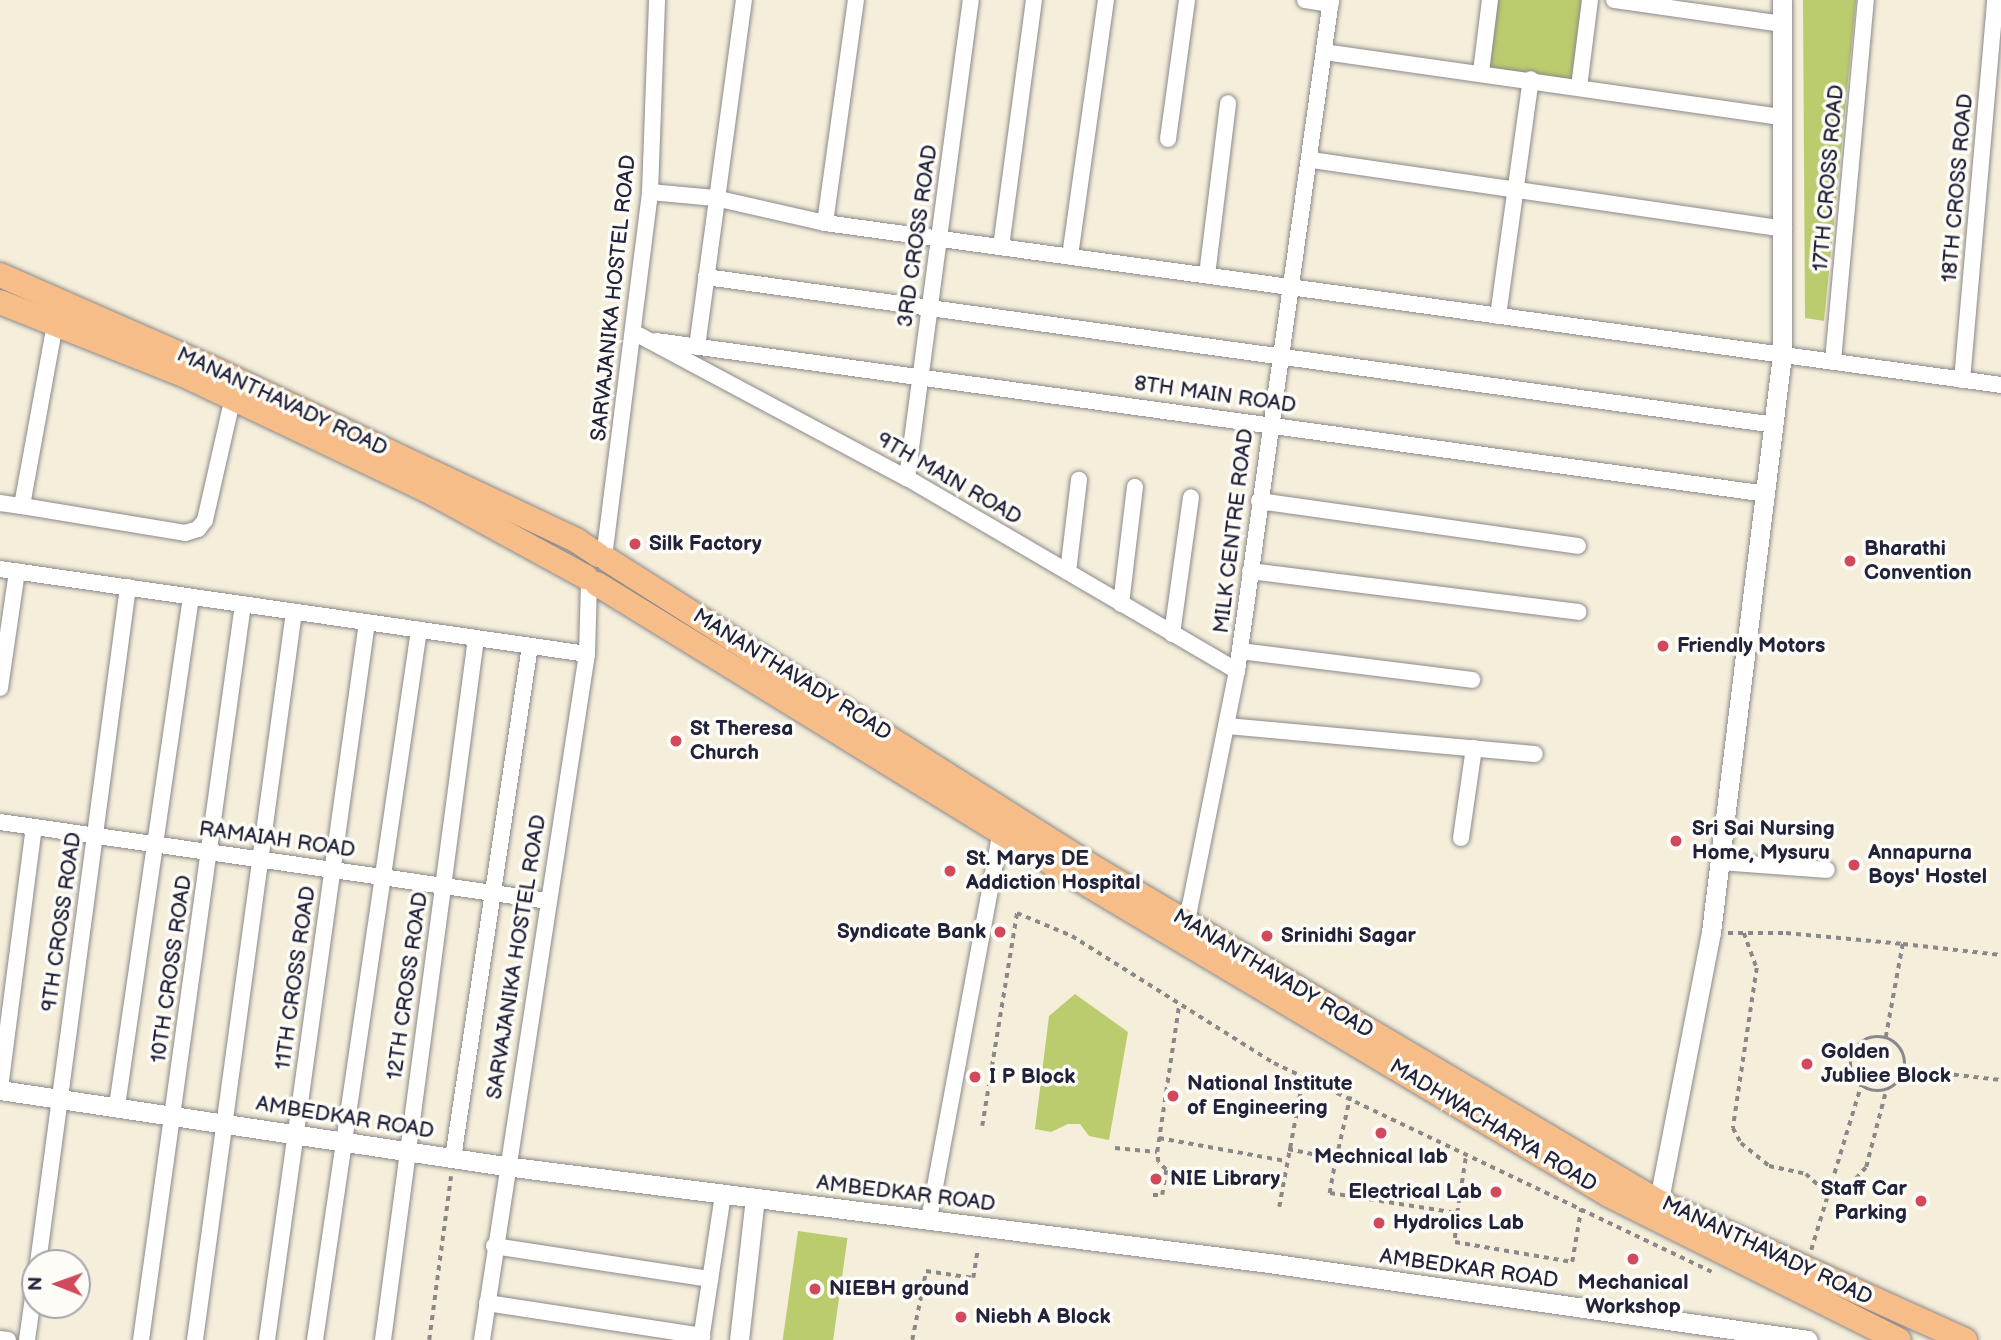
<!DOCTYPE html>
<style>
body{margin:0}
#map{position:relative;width:2001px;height:1340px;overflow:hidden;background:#f4eeda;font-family:"Balsamiq Sans",sans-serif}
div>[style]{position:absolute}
.green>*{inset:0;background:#bbcc6f;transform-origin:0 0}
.path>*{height:3.5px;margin-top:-1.75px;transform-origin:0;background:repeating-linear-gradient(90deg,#8b888a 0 5px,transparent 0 10px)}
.path>.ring{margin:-1.75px;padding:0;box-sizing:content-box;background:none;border:3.5px solid #8b888a;border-radius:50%}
.roads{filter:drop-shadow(0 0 2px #8b888a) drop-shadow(0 0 2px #8b888a)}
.minor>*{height:16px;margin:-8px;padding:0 8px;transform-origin:8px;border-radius:8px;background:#fff}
.tertiary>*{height:19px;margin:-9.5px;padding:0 9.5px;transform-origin:9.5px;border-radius:9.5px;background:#fff}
.primary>*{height:24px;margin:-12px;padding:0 12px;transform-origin:12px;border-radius:12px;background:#f7bd88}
.dots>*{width:19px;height:19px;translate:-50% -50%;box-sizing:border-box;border:4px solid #fdfcf7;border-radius:50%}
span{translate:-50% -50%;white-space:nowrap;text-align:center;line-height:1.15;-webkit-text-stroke:7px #fdfcf7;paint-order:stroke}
.street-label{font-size:21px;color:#22223b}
.poi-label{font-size:21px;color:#22223b;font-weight:700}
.left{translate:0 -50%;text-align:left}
.right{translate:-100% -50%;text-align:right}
.north{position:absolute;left:21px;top:1249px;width:70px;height:70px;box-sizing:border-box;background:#fdfcf7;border:2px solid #a5a5ac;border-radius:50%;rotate:271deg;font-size:19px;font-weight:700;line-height:28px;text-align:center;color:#22223b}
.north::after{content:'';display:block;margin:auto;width:24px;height:32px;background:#d1495b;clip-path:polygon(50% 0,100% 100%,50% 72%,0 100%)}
</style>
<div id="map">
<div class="green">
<i style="clip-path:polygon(1497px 0,1584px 0,1573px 80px,1488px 68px)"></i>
<i style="clip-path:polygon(1803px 0,1856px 0,1824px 321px,1805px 318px)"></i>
<i style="clip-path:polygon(1075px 994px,1128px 1032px,1109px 1140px,1089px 1136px,1080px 1124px,1068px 1124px,1051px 1132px,1035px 1129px,1049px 1016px)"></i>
<i style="left:798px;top:1231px;width:50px;height:110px;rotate:8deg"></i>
</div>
<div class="path">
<i style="left:1728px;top:933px;width:58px"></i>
<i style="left:1786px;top:933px;width:118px;rotate:5.4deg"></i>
<i style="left:1903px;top:944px;width:96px;rotate:100.3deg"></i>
<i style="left:1744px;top:933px;width:37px;rotate:70deg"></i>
<i style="left:1757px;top:968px;width:162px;rotate:98.5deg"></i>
<i style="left:1733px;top:1128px;width:17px;rotate:62deg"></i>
<i style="left:1741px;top:1143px;width:36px;rotate:39deg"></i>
<i style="left:1769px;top:1166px;width:38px;rotate:12deg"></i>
<i style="left:1806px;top:1174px;width:31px;rotate:42deg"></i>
<i style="left:1829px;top:1195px;width:22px;rotate:-24deg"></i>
<i style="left:1849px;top:1186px;width:25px;rotate:-48deg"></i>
<i style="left:1866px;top:1167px;width:80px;rotate:-75.4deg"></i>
<i style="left:1903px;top:944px;width:99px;rotate:6.4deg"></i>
<i class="ring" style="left:1851px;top:1037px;width:50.5px;height:50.5px"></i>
<i style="left:1904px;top:1069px;width:98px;rotate:6.5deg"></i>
<i style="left:982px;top:1126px;width:216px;rotate:-80.7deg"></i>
<i style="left:1017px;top:913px;width:60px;rotate:22.7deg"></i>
<i style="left:1072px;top:936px;width:239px;rotate:32.2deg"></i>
<i style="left:1274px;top:1063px;width:485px;rotate:25.5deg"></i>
<i style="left:1159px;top:1138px;width:129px;rotate:10.3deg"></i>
<i style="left:1115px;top:1148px;width:42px;rotate:5.4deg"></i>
<i style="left:1288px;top:1149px;width:49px;rotate:11.8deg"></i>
<i style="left:1336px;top:1159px;width:64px;rotate:-77.3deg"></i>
<i style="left:1336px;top:1159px;width:35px;rotate:100deg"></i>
<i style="left:1330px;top:1193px;width:129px;rotate:8.9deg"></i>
<i style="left:1457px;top:1213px;width:59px;rotate:-81.2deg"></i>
<i style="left:1153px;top:1195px;width:9px"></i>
<i style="left:1162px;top:1195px;width:25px;rotate:-81deg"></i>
<i style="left:1166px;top:1170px;width:11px;rotate:-135deg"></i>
<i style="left:1158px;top:1162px;width:10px;rotate:-96deg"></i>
<i style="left:1157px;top:1152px;width:149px;rotate:-81.5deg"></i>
<i style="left:1279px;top:1207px;width:132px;rotate:-79.5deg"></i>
<i style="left:1457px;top:1213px;width:29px;rotate:94deg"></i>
<i style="left:1455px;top:1242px;width:119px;rotate:9.7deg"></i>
<i style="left:1572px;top:1262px;width:54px;rotate:-80.4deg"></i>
<i style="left:1811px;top:1250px;width:172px;rotate:-73.1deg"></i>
<i style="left:429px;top:1340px;width:165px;rotate:-82.4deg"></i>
<i style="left:912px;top:1340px;width:70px;rotate:-78.5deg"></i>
<i style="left:926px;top:1271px;width:48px;rotate:8.5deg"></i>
<i style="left:973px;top:1278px;width:30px;rotate:-81deg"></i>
</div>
<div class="roads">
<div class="minor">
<i style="left:1305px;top:0;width:26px;rotate:9deg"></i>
<i style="left:1614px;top:0;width:171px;rotate:8.1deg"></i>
<i style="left:1324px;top:52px;width:464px;rotate:8.1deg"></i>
<i style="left:1481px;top:72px;width:73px;rotate:-82.9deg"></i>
<i style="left:1579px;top:87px;width:88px;rotate:-82.8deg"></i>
<i style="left:1168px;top:139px;width:140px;rotate:-82.2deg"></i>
<i style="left:1312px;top:160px;width:477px;rotate:8.3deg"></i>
<i style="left:650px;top:192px;width:65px;rotate:5.3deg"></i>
<i style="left:715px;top:198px;width:113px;rotate:12.8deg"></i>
<i style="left:825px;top:223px;width:1187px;rotate:7.84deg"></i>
<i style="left:825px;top:223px;width:225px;rotate:-82.1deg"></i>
<i style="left:1001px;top:247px;width:249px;rotate:-82.4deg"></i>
<i style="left:1070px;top:256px;width:259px;rotate:-82deg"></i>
<i style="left:1207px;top:275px;width:173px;rotate:-83deg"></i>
<i style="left:706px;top:277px;width:1079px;rotate:7.88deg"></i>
<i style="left:1498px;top:316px;width:239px;rotate:-82.1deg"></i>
<i style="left:55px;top:324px;width:185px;rotate:100.3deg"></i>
<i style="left:22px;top:506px;width:165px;rotate:9.4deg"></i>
<i style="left:185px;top:533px;width:14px;rotate:-17deg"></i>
<i style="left:198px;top:529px;width:11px;rotate:-52deg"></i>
<i style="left:205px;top:520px;width:122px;rotate:-77.2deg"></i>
<i style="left:635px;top:333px;width:308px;rotate:28.1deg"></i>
<i style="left:907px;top:478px;width:382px;rotate:30.3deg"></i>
<i style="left:656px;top:341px;width:1121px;rotate:7.84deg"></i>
<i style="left:697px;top:347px;width:350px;rotate:-82.3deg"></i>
<i style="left:1833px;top:361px;width:363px;rotate:-84.8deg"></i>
<i style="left:1962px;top:380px;width:381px;rotate:-85deg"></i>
<i style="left:907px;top:478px;width:482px;rotate:-82.4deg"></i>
<i style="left:1259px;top:501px;width:322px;rotate:8deg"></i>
<i style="left:0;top:503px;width:22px;rotate:8deg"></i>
<i style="left:604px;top:557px;width:368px;rotate:-82.8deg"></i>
<i style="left:650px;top:192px;width:192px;rotate:-87.9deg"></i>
<i style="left:0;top:569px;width:593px;rotate:8.24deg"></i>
<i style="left:1250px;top:571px;width:331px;rotate:7.1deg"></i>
<i style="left:1068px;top:572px;width:93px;rotate:-83.2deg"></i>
<i style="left:1121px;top:604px;width:118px;rotate:-83.2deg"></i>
<i style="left:1172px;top:634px;width:138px;rotate:-82.1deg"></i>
<i style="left:1240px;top:651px;width:234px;rotate:7.1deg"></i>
<i style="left:0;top:688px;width:118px;rotate:-81.7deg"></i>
<i style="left:1227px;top:726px;width:309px;rotate:5.2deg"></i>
<i style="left:0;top:822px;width:554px;rotate:8.2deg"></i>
<i style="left:1461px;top:838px;width:91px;rotate:-81.8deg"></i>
<i style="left:1721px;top:862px;width:106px;rotate:4.3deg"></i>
<i style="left:1185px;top:931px;width:265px;rotate:-78.7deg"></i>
<i style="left:1237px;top:671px;width:678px;rotate:-82.03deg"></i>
<i style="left:0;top:1088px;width:263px;rotate:-82.6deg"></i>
<i style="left:117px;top:1106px;width:514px;rotate:-81.73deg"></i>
<i style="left:453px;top:1158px;width:518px;rotate:-81.45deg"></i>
<i style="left:929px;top:1219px;width:400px;rotate:-79.5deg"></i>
<i style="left:494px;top:1246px;width:219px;rotate:8.7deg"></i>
<i style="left:38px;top:1263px;width:682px;rotate:-82.42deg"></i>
<i style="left:487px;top:1303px;width:218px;rotate:8.7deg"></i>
<i style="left:0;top:1339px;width:8px;rotate:7deg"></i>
<i style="left:27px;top:1340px;width:58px;rotate:-82deg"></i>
<i style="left:141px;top:1340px;width:743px;rotate:-82.11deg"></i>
<i style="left:195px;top:1340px;width:735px;rotate:-82.26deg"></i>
<i style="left:267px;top:1340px;width:725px;rotate:-82.07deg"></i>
<i style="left:315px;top:1340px;width:718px;rotate:-81.67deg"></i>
<i style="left:383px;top:1340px;width:708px;rotate:-82.45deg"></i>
<i style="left:482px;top:1340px;width:694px;rotate:-81.3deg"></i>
<i style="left:587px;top:654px;width:73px;rotate:-88.4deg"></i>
<i style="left:701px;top:1340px;width:148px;rotate:-81.4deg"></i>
</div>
<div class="tertiary">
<i style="left:0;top:1090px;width:511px;rotate:8.56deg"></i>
<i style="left:505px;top:1166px;width:777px;rotate:7.24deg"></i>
<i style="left:1276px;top:1264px;width:537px;rotate:8.13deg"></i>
<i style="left:1656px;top:1215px;width:288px;rotate:-79deg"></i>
<i style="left:1711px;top:932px;width:581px;rotate:-82.99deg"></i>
<i style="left:1782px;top:355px;width:355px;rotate:-90deg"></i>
<i style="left:739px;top:1340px;width:143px;rotate:-83.6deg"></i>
</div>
<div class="primary">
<i style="left:0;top:275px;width:229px;rotate:23.7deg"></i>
<i style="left:210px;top:367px;width:405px;rotate:25.3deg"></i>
<i style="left:576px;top:540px;width:27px;rotate:34deg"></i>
<i style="left:0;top:302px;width:200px;rotate:21.7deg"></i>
<i style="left:186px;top:376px;width:268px;rotate:25.4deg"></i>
<i style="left:428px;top:491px;width:180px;rotate:28.6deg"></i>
<i style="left:608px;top:560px;width:568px;rotate:32.35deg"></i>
<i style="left:1088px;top:864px;width:664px;rotate:30.62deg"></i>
<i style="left:1659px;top:1202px;width:336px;rotate:24.3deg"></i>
<i style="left:597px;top:584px;width:475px;rotate:31.6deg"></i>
<i style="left:1001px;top:833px;width:708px;rotate:30.77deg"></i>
<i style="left:1609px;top:1195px;width:324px;rotate:26.6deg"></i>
</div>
</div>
<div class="dots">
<i style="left:635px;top:544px;background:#d1495b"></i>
<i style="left:1850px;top:561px;background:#d1495b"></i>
<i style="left:1663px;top:646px;background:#d1495b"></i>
<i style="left:676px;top:741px;background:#d1495b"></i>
<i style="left:1676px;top:841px;background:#d1495b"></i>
<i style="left:1854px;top:865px;background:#d1495b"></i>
<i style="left:950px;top:871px;background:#d1495b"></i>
<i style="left:1000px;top:932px;background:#d1495b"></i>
<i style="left:1267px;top:936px;background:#d1495b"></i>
<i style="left:1807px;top:1064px;background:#d1495b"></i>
<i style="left:975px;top:1077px;background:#d1495b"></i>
<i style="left:1173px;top:1096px;background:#d1495b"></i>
<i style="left:1381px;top:1133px;background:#d1495b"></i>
<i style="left:1156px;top:1179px;background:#d1495b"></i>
<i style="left:1496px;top:1192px;background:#d1495b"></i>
<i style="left:1921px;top:1201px;background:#d1495b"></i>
<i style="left:1379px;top:1223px;background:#d1495b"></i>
<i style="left:1633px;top:1259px;background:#d1495b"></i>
<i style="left:815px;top:1289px;background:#d1495b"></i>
<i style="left:961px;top:1317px;background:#d1495b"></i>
</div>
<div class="street-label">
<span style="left:1829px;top:178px;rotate:-85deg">17TH CROSS ROAD</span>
<span style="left:1958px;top:188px;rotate:-85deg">18TH CROSS ROAD</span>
<span style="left:918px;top:236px;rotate:-82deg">3RD CROSS ROAD</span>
<span style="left:614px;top:298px;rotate:-84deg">SARVAJANIKA HOSTEL ROAD</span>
<span style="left:1215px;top:395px;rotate:8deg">8TH MAIN ROAD</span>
<span style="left:282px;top:402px;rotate:25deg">MANANTHAVADY ROAD</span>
<span style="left:949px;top:479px;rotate:30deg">9TH MAIN ROAD</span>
<span style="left:1234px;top:531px;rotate:-83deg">MILK CENTRE ROAD</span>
<span style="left:792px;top:675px;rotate:32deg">MANANTHAVADY ROAD</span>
<span style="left:277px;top:840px;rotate:8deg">RAMAIAH ROAD</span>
<span style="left:62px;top:922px;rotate:-82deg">9TH CROSS ROAD</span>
<span style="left:517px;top:957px;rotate:-81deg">SARVAJANIKA HOSTEL ROAD</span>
<span style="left:172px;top:969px;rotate:-82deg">10TH CROSS ROAD</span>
<span style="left:1273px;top:974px;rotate:31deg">MANANTHAVADY ROAD</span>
<span style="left:296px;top:978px;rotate:-82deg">11TH CROSS ROAD</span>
<span style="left:408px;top:986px;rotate:-82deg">12TH CROSS ROAD</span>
<span style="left:345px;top:1118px;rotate:9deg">AMBEDKAR ROAD</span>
<span style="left:1493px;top:1126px;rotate:31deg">MADHWACHARYA ROAD</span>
<span style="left:906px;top:1194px;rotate:7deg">AMBEDKAR ROAD</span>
<span style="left:1767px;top:1251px;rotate:25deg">MANANTHAVADY ROAD</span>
<span style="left:1469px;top:1269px;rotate:8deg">AMBEDKAR ROAD</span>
</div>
<div class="poi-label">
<span class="left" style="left:649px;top:544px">Silk Factory</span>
<span class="left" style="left:1864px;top:561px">Bharathi<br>Convention</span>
<span class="left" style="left:1677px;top:646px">Friendly Motors</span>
<span class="left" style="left:690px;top:741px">St Theresa<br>Church</span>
<span class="left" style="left:1692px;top:841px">Sri Sai Nursing<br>Home, Mysuru</span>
<span class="left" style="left:1868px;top:865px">Annapurna<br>Boys' Hostel</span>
<span class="left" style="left:966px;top:871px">St. Marys DE<br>Addiction Hospital</span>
<span class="right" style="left:986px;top:932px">Syndicate Bank</span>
<span class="left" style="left:1281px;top:936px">Srinidhi Sagar</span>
<span class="left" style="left:1821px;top:1064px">Golden<br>Jubliee Block</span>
<span class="left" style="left:989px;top:1077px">I P Block</span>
<span class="left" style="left:1187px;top:1096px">National Institute<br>of Engineering</span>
<span style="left:1381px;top:1157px">Mechnical lab</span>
<span class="left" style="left:1170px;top:1179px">NIE Library</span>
<span class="right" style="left:1907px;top:1201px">Staff Car<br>Parking</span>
<span class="right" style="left:1482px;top:1192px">Electrical Lab</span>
<span class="left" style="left:1393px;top:1223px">Hydrolics Lab</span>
<span style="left:1633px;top:1295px">Mechanical<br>Workshop</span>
<span class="left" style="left:829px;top:1289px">NIEBH ground</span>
<span class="left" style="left:975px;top:1317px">Niebh A Block</span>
</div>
<div class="north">N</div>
</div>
